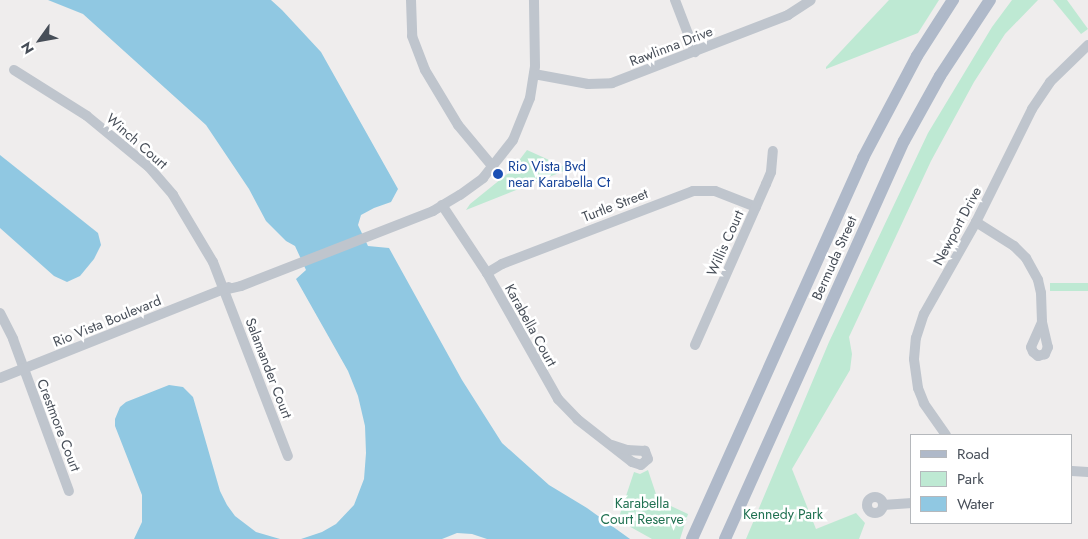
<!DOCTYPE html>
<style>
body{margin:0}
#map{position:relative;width:1088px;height:539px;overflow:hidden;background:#efeded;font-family:Jost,sans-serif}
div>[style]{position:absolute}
.green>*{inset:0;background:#bee9d3;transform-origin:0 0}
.water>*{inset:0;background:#90c8e2}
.minor>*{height:10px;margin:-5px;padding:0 5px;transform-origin:5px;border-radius:5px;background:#bfc5cd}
.minor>.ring{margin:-5px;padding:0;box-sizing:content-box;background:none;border:10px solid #bfc5cd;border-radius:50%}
.major>*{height:12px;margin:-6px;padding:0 6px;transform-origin:6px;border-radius:6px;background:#afb9c9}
.dots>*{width:14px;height:14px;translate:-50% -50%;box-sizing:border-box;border:2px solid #fff;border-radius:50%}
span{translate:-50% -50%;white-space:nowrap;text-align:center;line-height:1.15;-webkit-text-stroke:5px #fff;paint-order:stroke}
.street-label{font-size:14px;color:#474e58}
.transit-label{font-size:14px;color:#164399}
.left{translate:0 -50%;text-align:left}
.park-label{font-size:14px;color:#207151}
.legend{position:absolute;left:910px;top:434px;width:162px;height:90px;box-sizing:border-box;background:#fff;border:1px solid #b5b8bc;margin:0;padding:6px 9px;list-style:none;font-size:15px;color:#474e58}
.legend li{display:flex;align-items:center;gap:10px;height:25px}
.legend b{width:25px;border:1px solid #b5b8bc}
.north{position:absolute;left:15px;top:15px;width:50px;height:50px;-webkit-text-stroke:4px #fff;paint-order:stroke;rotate:238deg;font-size:14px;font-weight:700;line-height:20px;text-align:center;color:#474e58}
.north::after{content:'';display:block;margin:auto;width:18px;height:22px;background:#474e58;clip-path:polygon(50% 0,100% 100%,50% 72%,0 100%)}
</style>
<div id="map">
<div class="green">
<i style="clip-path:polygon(889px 0,939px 0,918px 33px,826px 69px,826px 67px)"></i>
<i style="clip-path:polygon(1012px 0,1038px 0,1005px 34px,974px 82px,931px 161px,849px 337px,852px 354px,850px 370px,792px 469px,816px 529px,856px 513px,865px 523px,859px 539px,746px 539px,829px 342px,928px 133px,992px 27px)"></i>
<i style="clip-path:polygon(1053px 0,1067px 0,1088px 29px,1081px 34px)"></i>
<i style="clip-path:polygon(527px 150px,569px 169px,466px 210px,470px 204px,511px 171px)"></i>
<i style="left:1088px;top:283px;width:8px;height:38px;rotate:90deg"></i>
<i style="clip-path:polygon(648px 470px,658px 500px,688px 514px,680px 539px,652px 539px,618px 520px,634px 472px,640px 474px)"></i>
</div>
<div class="water">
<i style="clip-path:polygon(48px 0,271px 0,282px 10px,321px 52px,398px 189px,391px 202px,374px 208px,361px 215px,358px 225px,368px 246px,389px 248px,462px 380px,502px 443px,549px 485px,587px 508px,630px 539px,487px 539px,472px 534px,457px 533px,442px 539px,301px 539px,322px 532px,336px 524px,354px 505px,364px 479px,366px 453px,365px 426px,358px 396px,348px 371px,296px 279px,306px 270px,295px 246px,286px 241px,266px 221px,249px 189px,206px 125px,83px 14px)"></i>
<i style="clip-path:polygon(0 155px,98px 233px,101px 245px,94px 259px,80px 276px,67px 282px,54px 276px,0 228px)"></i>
<i style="clip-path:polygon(169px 385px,183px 387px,193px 397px,220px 491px,227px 505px,235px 516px,256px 532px,280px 539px,134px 539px,142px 522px,142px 495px,115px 426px,115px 419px,120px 407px,126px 402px)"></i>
</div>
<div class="minor">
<i style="left:411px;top:0;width:36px;rotate:88deg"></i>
<i style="left:412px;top:36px;width:36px;rotate:69deg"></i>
<i style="left:425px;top:70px;width:64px;rotate:59deg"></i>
<i style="left:458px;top:125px;width:55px;rotate:50.2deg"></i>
<i style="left:675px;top:0;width:56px;rotate:69deg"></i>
<i style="left:14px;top:70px;width:86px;rotate:32.2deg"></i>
<i style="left:87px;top:116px;width:80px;rotate:39.4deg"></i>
<i style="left:149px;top:167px;width:37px;rotate:49deg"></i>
<i style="left:173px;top:195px;width:78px;rotate:59.2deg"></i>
<i style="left:213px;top:262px;width:208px;rotate:68.9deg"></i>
<i style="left:534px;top:74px;width:55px;rotate:10.5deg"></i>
<i style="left:588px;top:84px;width:24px;rotate:-2deg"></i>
<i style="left:612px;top:83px;width:189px;rotate:-21.1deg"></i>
<i style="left:788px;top:15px;width:27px;rotate:-33deg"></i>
<i style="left:442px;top:205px;width:82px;rotate:56.5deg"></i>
<i style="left:487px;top:273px;width:145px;rotate:60.6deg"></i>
<i style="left:558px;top:399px;width:28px;rotate:46deg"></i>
<i style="left:577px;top:419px;width:70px;rotate:38deg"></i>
<i style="left:632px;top:462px;width:9px;rotate:18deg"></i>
<i style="left:641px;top:465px;width:9px;rotate:-41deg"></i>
<i style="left:648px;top:459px;width:9px;rotate:-111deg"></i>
<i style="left:645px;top:451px;width:18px;rotate:-177deg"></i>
<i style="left:627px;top:450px;width:16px;rotate:-162deg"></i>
<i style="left:976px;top:222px;width:45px;rotate:32.3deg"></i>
<i style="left:1014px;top:246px;width:17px;rotate:45deg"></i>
<i style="left:1026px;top:258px;width:25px;rotate:61deg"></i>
<i style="left:1038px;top:280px;width:13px;rotate:77deg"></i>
<i style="left:1041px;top:293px;width:29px;rotate:88deg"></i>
<i style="left:1042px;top:322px;width:26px;rotate:77deg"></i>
<i style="left:1048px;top:347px;width:8px;rotate:113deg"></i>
<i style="left:1045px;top:354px;width:7px;rotate:164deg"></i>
<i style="left:1038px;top:356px;width:6px;rotate:-141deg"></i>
<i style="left:1033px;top:352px;width:5px;rotate:-112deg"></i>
<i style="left:1031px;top:347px;width:27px;rotate:-66deg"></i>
<i style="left:487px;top:273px;width:17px;rotate:-31deg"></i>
<i style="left:502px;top:264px;width:204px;rotate:-20.9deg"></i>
<i style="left:693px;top:191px;width:22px"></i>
<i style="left:715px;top:191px;width:44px;rotate:21.3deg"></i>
<i style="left:224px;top:290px;width:17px;rotate:-13deg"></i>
<i style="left:241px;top:286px;width:206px;rotate:-21.3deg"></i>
<i style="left:433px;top:211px;width:31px;rotate:-31deg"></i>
<i style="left:460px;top:195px;width:29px;rotate:-36deg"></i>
<i style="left:483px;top:178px;width:48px;rotate:-51.7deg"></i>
<i style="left:513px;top:140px;width:45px;rotate:-68deg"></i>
<i style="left:530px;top:98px;width:32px;rotate:-81deg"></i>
<i style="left:535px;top:66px;width:66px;rotate:-90.9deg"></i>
<i style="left:0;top:313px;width:29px;rotate:63deg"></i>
<i style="left:13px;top:339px;width:162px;rotate:69.8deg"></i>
<i style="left:695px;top:345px;width:176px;rotate:-66.2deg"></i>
<i style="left:766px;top:184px;width:13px;rotate:-67deg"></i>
<i style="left:771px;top:172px;width:21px;rotate:-85deg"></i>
<i style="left:0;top:378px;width:246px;rotate:-21.7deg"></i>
<i style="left:946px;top:435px;width:39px;rotate:-125deg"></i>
<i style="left:924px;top:403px;width:16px;rotate:-112deg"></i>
<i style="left:918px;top:388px;width:29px;rotate:-98deg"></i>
<i style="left:914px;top:359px;width:21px;rotate:-85deg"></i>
<i style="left:916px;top:338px;width:25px;rotate:-72deg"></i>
<i style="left:924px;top:314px;width:106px;rotate:-60.5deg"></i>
<i style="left:976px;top:222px;width:126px;rotate:-63.6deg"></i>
<i style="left:1032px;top:109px;width:32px;rotate:-56deg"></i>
<i style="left:1050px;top:82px;width:53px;rotate:-44.2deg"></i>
<i style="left:1072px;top:471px;width:16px;rotate:4deg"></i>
<i class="ring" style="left:867px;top:497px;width:6px;height:6px"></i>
<i style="left:883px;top:505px;width:29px;rotate:-4deg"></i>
</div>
<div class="major">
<i style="left:692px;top:539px;width:418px;rotate:-65.8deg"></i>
<i style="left:863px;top:158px;width:115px;rotate:-62.1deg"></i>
<i style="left:917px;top:56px;width:67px;rotate:-57.3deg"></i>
<i style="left:725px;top:539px;width:436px;rotate:-65.8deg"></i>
<i style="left:904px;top:141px;width:74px;rotate:-61deg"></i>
<i style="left:940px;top:76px;width:91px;rotate:-56.7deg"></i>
</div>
<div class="dots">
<i style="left:498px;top:174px;background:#1a4fb4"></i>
</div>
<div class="street-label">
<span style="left:671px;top:46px;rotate:-21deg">Rawlinna Drive</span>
<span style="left:137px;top:141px;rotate:41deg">Winch Court</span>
<span style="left:615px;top:205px;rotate:-21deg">Turtle Street</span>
<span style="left:957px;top:226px;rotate:-62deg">Newport Drive</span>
<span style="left:725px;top:243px;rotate:-66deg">Willis Court</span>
<span style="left:834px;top:258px;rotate:-66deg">Bermuda Street</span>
<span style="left:107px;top:321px;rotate:-22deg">Rio Vista Boulevard</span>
<span style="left:531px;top:325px;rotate:61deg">Karabella Court</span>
<span style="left:269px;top:368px;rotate:69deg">Salamander Court</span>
<span style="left:59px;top:425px;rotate:69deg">Crestmore Court</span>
</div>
<div class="transit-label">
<span class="left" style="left:508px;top:174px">Rio Vista Bvd<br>near Karabella Ct</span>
</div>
<div class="park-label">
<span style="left:642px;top:511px">Karabella<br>Court Reserve</span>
<span style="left:783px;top:514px">Kennedy Park</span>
</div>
<ul class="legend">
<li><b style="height:6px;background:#afb9c9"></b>Road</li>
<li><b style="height:14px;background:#bee9d3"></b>Park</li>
<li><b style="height:14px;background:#90c8e2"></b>Water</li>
</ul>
<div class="north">N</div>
</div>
